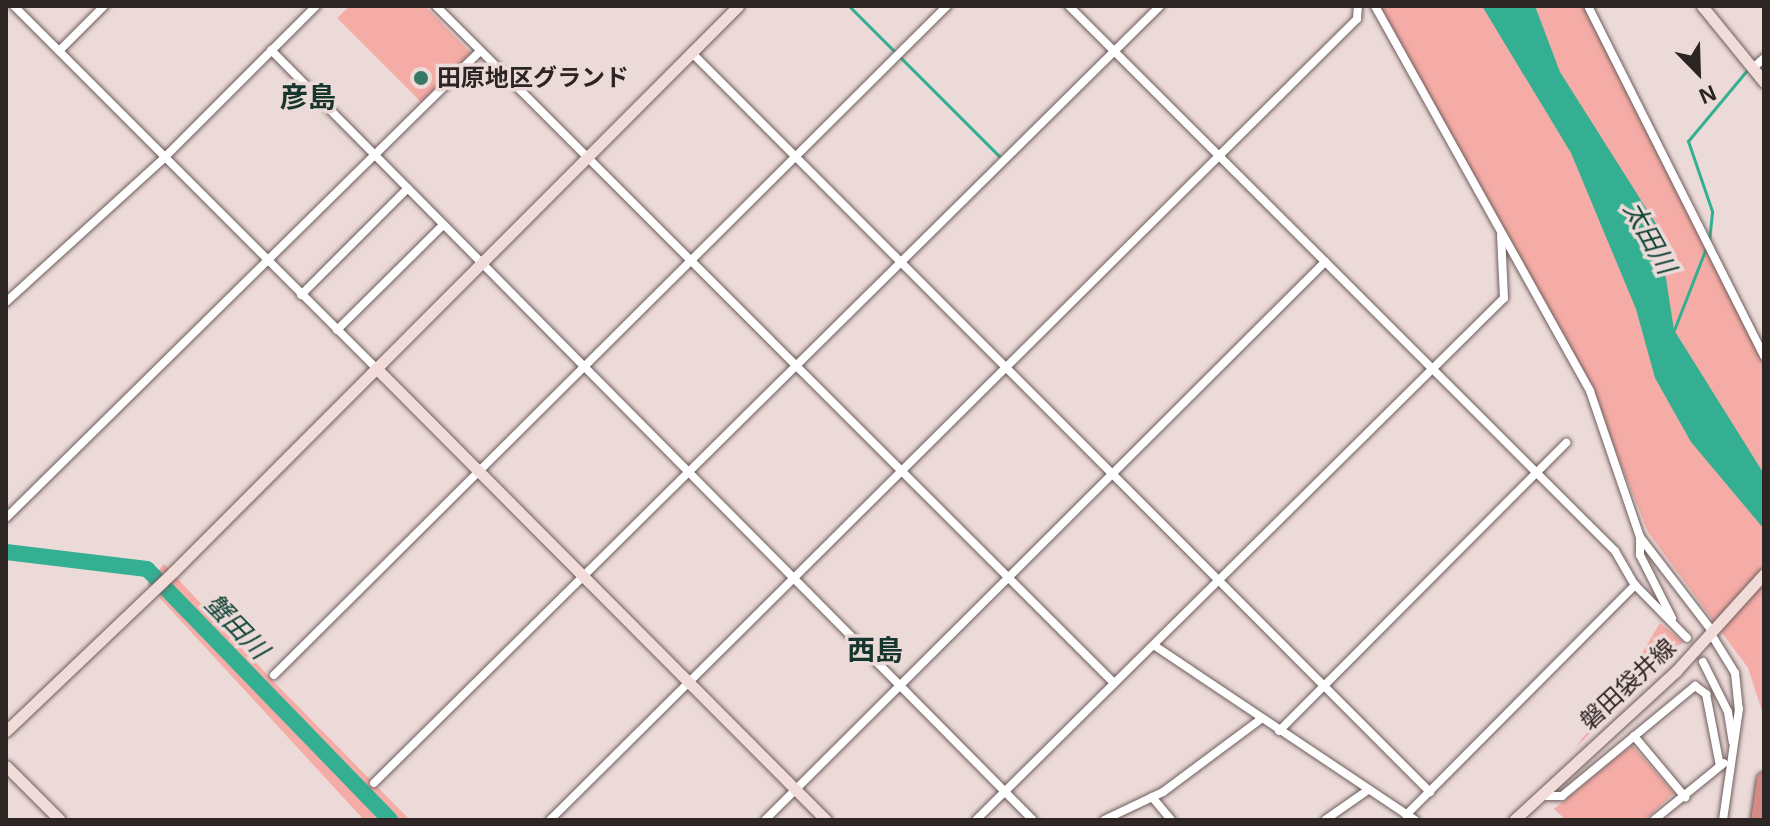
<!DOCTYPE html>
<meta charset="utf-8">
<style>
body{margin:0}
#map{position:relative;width:1770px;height:826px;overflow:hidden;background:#ecdad8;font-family:Helvetica,"Noto Sans JP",sans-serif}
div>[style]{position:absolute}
.green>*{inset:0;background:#f5aca6}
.water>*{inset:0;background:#34af92}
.stream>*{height:3px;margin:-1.5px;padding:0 1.5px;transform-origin:1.5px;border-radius:1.5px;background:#34af92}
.river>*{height:16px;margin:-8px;padding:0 8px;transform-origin:8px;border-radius:8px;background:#34af92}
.roads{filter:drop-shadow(0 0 2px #6e5e5d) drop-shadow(0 0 2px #6e5e5d)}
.street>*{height:8px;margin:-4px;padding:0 4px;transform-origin:4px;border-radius:4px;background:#fff}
.secondary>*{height:11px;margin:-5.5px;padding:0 5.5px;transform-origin:5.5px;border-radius:5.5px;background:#f2dcda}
.highway>*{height:14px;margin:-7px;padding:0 7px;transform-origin:7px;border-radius:7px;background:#d48a85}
.dots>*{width:22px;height:22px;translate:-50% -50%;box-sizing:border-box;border:4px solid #ecdad8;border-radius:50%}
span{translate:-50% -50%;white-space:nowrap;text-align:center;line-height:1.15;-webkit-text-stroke:7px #ecdad8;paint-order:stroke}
.poi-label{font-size:24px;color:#2c2524;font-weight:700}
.left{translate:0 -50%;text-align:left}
.street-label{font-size:24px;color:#2c2524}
.water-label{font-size:26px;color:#124539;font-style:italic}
.quarter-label{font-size:28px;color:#16352c;font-weight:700}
.frame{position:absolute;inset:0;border:8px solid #2c2524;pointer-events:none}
.north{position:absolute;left:1658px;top:32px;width:80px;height:80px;-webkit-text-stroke:6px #ecdad8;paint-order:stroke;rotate:157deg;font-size:22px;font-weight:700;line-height:32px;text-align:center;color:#2c2524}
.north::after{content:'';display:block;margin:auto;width:28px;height:36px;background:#2c2524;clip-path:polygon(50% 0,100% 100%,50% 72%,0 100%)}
</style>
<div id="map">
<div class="green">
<i style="clip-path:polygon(350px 6px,425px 6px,471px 53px,421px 102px,337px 18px)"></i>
<i style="clip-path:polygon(1376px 6px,1586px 6px,1764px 356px,1764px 717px,1748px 668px,1648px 532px,1586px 377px)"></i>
<i style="clip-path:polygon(164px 564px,275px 683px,410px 820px,364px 820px,147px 584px)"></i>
<i style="clip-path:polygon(1660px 623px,1683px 642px,1575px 748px,1619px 691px)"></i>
<i style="clip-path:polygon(1632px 745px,1674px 793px,1645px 820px,1566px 820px,1554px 809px)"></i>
</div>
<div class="water">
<i style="clip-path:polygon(1482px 6px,1535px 6px,1560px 72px,1658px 227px,1674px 330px,1764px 474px,1764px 529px,1691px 442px,1655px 378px,1636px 309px,1571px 153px)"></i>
</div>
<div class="stream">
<i style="left:849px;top:6px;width:212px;rotate:45deg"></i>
<i style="left:1709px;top:241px;width:30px;rotate:-84deg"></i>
<i style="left:1712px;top:211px;width:74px;rotate:-108.9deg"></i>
<i style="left:1688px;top:141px;width:94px;rotate:-50.2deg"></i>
<i style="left:1674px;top:330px;width:88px;rotate:-68.7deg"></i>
</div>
<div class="river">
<i style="left:6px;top:552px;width:142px;rotate:6.9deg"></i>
<i style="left:147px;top:569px;width:349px;rotate:45.9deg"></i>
</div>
<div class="roads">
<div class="street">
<i style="left:14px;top:6px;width:512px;rotate:45deg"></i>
<i style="left:436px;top:6px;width:958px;rotate:44.96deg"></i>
<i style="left:1069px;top:6px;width:771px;rotate:44.95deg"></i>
<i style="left:1615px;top:551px;width:39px;rotate:60deg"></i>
<i style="left:1635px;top:585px;width:74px;rotate:45.5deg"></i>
<i style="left:1375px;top:6px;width:441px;rotate:60.8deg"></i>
<i style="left:1590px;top:391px;width:154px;rotate:71.1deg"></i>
<i style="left:1640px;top:537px;width:18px;rotate:90deg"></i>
<i style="left:1640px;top:555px;width:71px;rotate:63.1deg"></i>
<i style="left:1588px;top:6px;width:392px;rotate:63.3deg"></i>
<i style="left:271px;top:50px;width:1083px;rotate:45.3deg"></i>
<i style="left:59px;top:51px;width:64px;rotate:-45deg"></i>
<i style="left:691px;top:52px;width:1046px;rotate:45.04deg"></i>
<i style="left:1753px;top:68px;width:15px;rotate:-42deg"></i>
<i style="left:301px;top:295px;width:151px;rotate:-45deg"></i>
<i style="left:6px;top:302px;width:214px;rotate:-42.3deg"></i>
<i style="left:164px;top:158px;width:215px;rotate:-45deg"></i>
<i style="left:337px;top:330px;width:149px;rotate:-44.7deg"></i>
<i style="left:6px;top:518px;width:665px;rotate:-44.57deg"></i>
<i style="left:1640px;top:537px;width:120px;rotate:52.5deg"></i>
<i style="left:1711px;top:634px;width:46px;rotate:58.4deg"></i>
<i style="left:1735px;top:673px;width:36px;rotate:84deg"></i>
<i style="left:1739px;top:709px;width:112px;rotate:98.2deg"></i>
<i style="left:1155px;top:646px;width:313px;rotate:33.8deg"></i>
<i style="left:1703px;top:662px;width:56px;rotate:63.4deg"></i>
<i style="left:1728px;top:712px;width:30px;rotate:81deg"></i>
<i style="left:274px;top:675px;width:949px;rotate:-44.83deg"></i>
<i style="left:1279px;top:731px;width:407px;rotate:-45.1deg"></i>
<i style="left:1634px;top:736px;width:80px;rotate:50.1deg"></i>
<i style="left:374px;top:783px;width:1105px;rotate:-44.67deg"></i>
<i style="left:1540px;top:796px;width:22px"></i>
<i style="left:1562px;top:796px;width:173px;rotate:-39.6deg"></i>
<i style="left:1695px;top:686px;width:14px;rotate:36deg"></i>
<i style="left:1706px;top:694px;width:73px;rotate:79deg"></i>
<i style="left:1152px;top:797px;width:30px;rotate:50deg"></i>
<i style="left:1406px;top:815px;width:325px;rotate:-45.1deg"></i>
<i style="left:550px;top:820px;width:1137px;rotate:-44.79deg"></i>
<i style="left:1357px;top:19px;width:13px;rotate:-86deg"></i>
<i style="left:765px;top:820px;width:791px;rotate:-44.9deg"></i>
<i style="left:976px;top:820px;width:742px;rotate:-44.67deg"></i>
<i style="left:1504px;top:298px;width:63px;rotate:-92.7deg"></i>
<i style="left:1104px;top:820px;width:65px;rotate:-25.4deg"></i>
<i style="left:1163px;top:792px;width:122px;rotate:-36.7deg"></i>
<i style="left:1325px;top:820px;width:52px;rotate:-34.9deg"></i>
<i style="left:1654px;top:820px;width:90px;rotate:-39.2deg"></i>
</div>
<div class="secondary">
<i style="left:1702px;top:6px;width:98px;rotate:50.8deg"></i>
<i style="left:376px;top:368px;width:638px;rotate:45.13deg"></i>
<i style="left:6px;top:731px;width:231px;rotate:-43.6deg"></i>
<i style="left:173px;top:572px;width:800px;rotate:-45.05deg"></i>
<i style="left:6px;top:766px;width:76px;rotate:45deg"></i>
<i style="left:1514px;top:820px;width:220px;rotate:-42.6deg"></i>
<i style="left:1676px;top:671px;width:131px;rotate:-47.8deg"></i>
</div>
<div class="highway">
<i style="left:1758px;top:820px;width:41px;rotate:-81.7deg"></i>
</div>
</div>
<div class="dots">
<i style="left:421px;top:78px;background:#377867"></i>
</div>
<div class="poi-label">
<span class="left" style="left:437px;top:78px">田原地区グランド</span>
</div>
<div class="street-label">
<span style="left:1628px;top:684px;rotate:-43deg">磐田袋井線</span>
</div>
<div class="water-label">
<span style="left:1649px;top:238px;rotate:61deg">太田川</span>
<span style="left:236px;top:627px;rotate:46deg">蟹田川</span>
</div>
<div class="quarter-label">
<span style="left:308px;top:98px">彦島</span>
<span style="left:875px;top:651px">西島</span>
</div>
<div class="frame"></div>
<div class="north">N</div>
</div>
